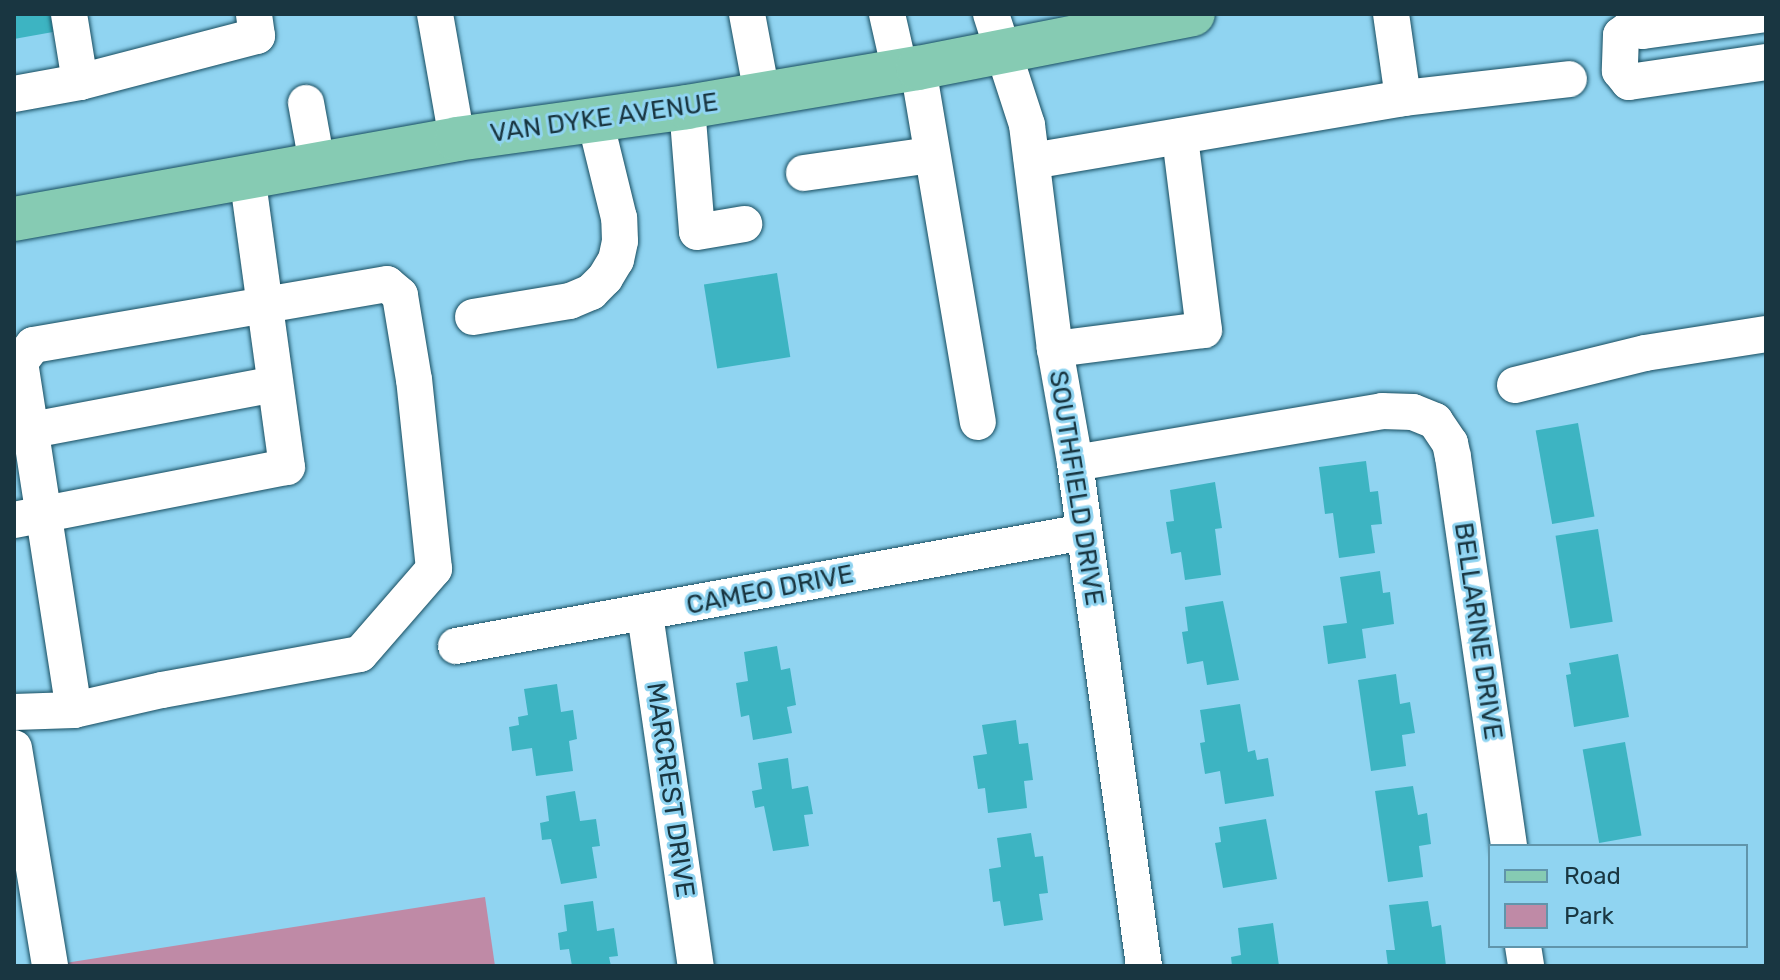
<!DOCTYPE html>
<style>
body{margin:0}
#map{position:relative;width:1780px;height:980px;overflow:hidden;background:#90d4f1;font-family:Rubik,sans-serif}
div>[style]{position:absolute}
.green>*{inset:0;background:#bf8aa6}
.building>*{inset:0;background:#3db4c2;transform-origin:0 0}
.roads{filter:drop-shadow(0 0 2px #174d60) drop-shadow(0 0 2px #174d60)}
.minor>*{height:36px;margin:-18px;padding:0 18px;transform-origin:18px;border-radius:18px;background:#fff}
.major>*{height:44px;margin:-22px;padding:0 22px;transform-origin:22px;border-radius:22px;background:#86cbb3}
span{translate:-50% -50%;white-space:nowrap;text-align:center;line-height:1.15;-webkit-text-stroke:6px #90d4f1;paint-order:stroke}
.street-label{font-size:26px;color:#193641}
.frame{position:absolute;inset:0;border:16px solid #193641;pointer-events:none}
.legend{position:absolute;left:1488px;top:844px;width:260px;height:104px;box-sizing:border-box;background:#90d4f1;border:2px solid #6095ab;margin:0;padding:10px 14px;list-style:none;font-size:24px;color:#193641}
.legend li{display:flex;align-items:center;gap:16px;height:40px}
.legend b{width:40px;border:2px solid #6095ab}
</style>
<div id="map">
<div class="green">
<i style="clip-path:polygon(485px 897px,495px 966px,46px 966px)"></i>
</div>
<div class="building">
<i style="clip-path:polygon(14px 14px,50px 14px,53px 32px,14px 39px)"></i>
<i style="left:777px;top:273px;width:85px;height:74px;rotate:81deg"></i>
<i style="left:1578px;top:423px;width:95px;height:43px;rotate:80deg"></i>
<i style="clip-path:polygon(1366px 461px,1370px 492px,1378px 491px,1382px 524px,1371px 525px,1375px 553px,1339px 558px,1333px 513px,1325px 514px,1319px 467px)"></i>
<i style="clip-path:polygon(1215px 482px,1222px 528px,1215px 529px,1221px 575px,1185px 580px,1181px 552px,1171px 554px,1166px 522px,1174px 521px,1170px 490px)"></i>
<i style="left:1598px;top:529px;width:94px;height:43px;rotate:81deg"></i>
<i style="clip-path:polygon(1380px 571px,1383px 593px,1390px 592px,1394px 624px,1362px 629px,1366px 658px,1328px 664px,1323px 626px,1347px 623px,1340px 577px)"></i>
<i style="clip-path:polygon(1223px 601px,1239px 680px,1207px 685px,1203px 661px,1187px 664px,1182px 632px,1188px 631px,1185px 607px)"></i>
<i style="clip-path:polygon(777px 646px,781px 670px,790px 668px,796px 705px,787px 707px,792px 733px,753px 740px,749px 715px,741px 717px,736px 683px,748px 681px,744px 652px)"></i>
<i style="clip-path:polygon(1618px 654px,1629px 717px,1574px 727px,1566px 675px,1571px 674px,1569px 663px)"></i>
<i style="clip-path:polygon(1396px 674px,1400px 704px,1410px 702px,1415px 733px,1402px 735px,1406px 766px,1371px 771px,1358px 680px)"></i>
<i style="clip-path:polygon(557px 684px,561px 712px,573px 710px,577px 739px,569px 741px,573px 771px,536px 776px,532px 748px,512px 751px,509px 727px,519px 725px,518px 717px,528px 715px,524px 689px)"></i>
<i style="clip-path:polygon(1240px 704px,1248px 752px,1255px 750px,1257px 760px,1268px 758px,1274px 796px,1225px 804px,1220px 771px,1205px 774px,1200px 743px,1205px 742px,1200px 710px)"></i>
<i style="clip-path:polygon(1016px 720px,1019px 744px,1028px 743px,1033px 780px,1024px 781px,1027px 808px,988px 813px,985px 788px,978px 789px,973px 756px,987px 754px,982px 725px)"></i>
<i style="left:1625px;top:742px;width:95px;height:43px;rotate:80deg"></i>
<i style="clip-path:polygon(788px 758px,792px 789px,808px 786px,813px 814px,804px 815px,809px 846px,773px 851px,764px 806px,755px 808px,752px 791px,762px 789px,758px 763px)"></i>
<i style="clip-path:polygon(1413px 786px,1418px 815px,1427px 813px,1431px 844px,1419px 846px,1423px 877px,1388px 882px,1375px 791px)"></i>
<i style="clip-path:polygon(575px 791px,580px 821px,596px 819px,600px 846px,592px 847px,597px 878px,561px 884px,551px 839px,542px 840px,540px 823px,549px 821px,546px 796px)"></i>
<i style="clip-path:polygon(1266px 819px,1277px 879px,1223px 888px,1215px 843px,1221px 842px,1219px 827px)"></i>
<i style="clip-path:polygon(1031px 833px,1035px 857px,1043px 856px,1048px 893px,1039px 894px,1043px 920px,1004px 926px,1000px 901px,993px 902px,989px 869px,1001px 867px,997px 838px)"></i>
<i style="clip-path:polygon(593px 901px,597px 931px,614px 928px,618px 956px,609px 957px,611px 966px,572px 966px,569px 949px,560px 950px,558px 933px,567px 931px,564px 905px)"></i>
<i style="clip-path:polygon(1428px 901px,1432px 927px,1441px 925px,1446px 966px,1388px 966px,1386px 950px,1395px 950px,1389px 905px)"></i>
<i style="clip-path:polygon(1273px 923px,1279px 966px,1232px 966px,1231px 957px,1241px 955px,1238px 928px)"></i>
</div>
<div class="roads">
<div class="minor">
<i style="left:69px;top:14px;width:69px;rotate:80.8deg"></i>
<i style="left:435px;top:14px;width:127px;rotate:80deg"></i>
<i style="left:747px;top:14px;width:81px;rotate:79.4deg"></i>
<i style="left:887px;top:14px;width:58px;rotate:77.2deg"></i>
<i style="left:991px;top:14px;width:117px;rotate:72deg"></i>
<i style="left:1027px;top:125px;width:226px;rotate:82.9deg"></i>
<i style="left:1055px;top:349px;width:116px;rotate:80deg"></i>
<i style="left:1075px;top:463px;width:508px;rotate:82.19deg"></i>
<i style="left:1634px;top:14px;width:19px;rotate:62deg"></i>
<i style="left:1643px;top:31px;width:123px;rotate:-7.9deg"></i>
<i style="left:1637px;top:23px;width:20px;rotate:143deg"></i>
<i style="left:1621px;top:35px;width:36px;rotate:92deg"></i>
<i style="left:1620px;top:71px;width:14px;rotate:51deg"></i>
<i style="left:1629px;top:82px;width:138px;rotate:-8.3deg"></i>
<i style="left:918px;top:68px;width:359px;rotate:80.4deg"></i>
<i style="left:14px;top:94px;width:67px;rotate:-10.3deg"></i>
<i style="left:80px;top:82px;width:183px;rotate:-14.6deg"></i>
<i style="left:257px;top:36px;width:22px;rotate:-98deg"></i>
<i style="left:1403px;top:98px;width:167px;rotate:-6.5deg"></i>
<i style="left:306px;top:103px;width:61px;rotate:79.6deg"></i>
<i style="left:687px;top:107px;width:125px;rotate:85.4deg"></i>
<i style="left:697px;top:232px;width:48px;rotate:-9.7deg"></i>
<i style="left:1032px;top:161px;width:376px;rotate:-9.6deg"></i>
<i style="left:1403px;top:98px;width:85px;rotate:-98.1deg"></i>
<i style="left:804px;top:173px;width:127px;rotate:-8.1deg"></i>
<i style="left:473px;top:317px;width:98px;rotate:-9.4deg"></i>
<i style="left:570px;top:301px;width:23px;rotate:-23deg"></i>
<i style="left:591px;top:292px;width:20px;rotate:-45deg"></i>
<i style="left:605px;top:278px;width:21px;rotate:-59deg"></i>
<i style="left:616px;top:260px;width:19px;rotate:-78deg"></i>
<i style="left:620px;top:241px;width:23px;rotate:-92deg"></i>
<i style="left:619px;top:218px;width:101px;rotate:-103.8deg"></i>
<i style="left:1055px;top:349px;width:150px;rotate:-7.3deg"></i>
<i style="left:1204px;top:330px;width:195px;rotate:-97.1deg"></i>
<i style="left:1515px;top:385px;width:134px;rotate:-13.8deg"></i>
<i style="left:1645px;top:353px;width:122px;rotate:-8.9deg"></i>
<i style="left:32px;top:430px;width:247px;rotate:-10.7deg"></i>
<i style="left:1075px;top:463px;width:311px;rotate:-9.6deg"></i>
<i style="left:1382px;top:411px;width:31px;rotate:2deg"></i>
<i style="left:1413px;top:412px;width:24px;rotate:22deg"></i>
<i style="left:1435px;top:421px;width:27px;rotate:56deg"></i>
<i style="left:1450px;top:443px;width:14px;rotate:78deg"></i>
<i style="left:1453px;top:457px;width:393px;rotate:81.8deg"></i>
<i style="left:14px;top:520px;width:278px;rotate:-11deg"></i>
<i style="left:287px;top:467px;width:295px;rotate:-97.8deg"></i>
<i style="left:645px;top:614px;width:356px;rotate:81.8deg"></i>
<i style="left:456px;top:646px;width:638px;rotate:-10.29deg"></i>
<i style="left:14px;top:712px;width:60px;rotate:-1.9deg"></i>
<i style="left:74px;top:710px;width:90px;rotate:-12.8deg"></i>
<i style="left:162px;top:690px;width:201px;rotate:-10.3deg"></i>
<i style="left:360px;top:654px;width:113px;rotate:-49deg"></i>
<i style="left:434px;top:569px;width:190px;rotate:-96deg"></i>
<i style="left:414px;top:380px;width:86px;rotate:-99.4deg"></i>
<i style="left:400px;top:295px;width:17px;rotate:-140deg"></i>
<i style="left:387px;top:284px;width:359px;rotate:170.2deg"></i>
<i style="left:33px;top:345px;width:21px;rotate:127deg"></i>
<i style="left:20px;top:362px;width:352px;rotate:81.2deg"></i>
<i style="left:14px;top:748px;width:221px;rotate:80.6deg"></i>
<i style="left:1523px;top:946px;width:20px;rotate:81deg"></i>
</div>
<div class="major">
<i style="left:14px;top:219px;width:450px;rotate:-10.2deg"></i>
<i style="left:457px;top:139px;width:232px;rotate:-7.9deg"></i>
<i style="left:687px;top:107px;width:234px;rotate:-9.6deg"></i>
<i style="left:918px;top:68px;width:280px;rotate:-11.1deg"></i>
</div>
</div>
<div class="street-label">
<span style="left:604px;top:118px;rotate:-8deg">VAN DYKE AVENUE</span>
<span style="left:1076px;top:488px;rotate:81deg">SOUTHFIELD DRIVE</span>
<span style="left:770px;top:590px;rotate:-11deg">CAMEO DRIVE</span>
<span style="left:1478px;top:631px;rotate:82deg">BELLARINE DRIVE</span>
<span style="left:670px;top:790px;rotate:82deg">MARCREST DRIVE</span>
</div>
<div class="frame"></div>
<ul class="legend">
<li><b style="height:10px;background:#86cbb3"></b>Road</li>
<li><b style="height:22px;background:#bf8aa6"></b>Park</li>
</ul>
</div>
